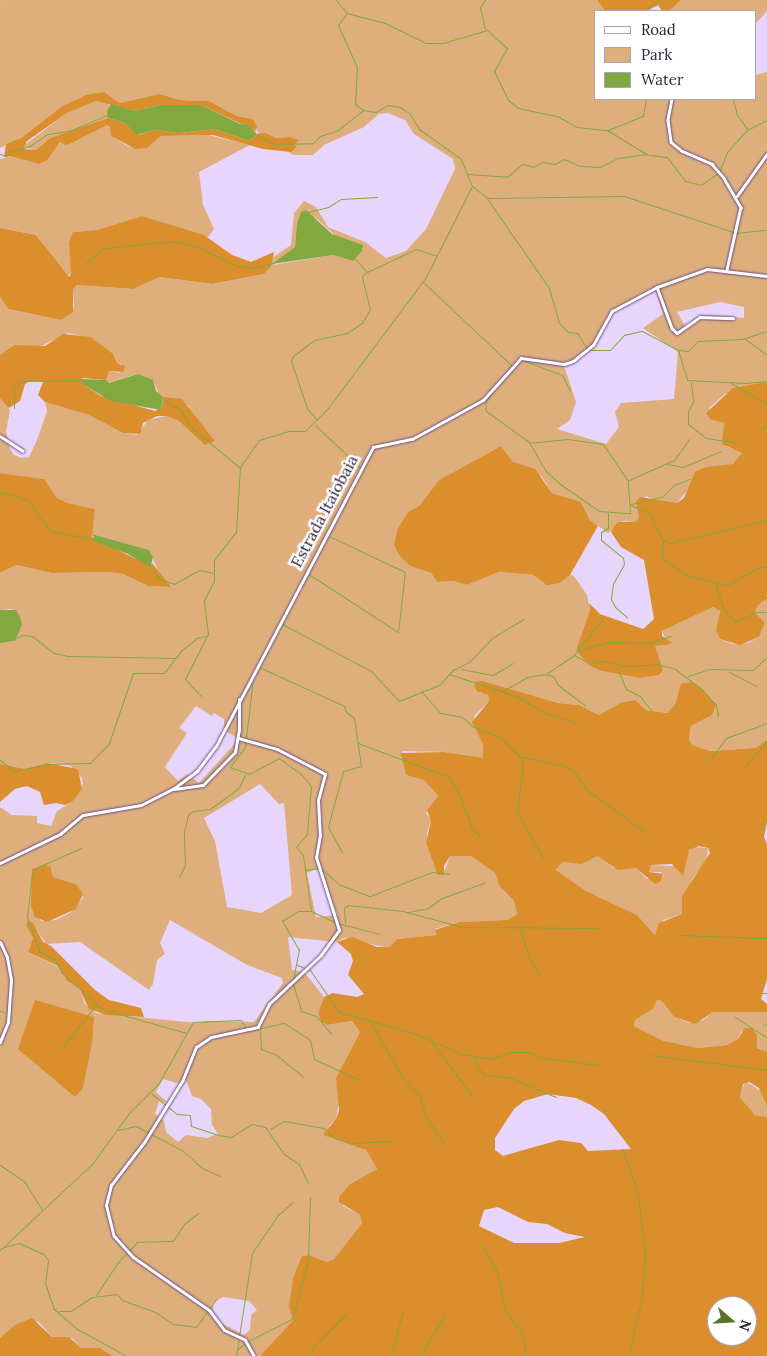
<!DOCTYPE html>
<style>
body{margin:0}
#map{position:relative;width:767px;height:1356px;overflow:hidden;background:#e8d5fc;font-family:Lora,serif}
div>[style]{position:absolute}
.green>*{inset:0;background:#deaf7d}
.forest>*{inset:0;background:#da8e2c}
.water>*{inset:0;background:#81a940}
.stream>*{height:1px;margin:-0.5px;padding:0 0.5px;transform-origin:0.5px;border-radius:0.5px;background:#81a940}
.roads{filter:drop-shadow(0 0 1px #6a4c84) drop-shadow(0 0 1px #6a4c84)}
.street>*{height:2.5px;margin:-1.25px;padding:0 1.25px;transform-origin:1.25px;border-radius:1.25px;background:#fff}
.secondary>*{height:3px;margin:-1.5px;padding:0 1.5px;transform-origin:1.5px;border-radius:1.5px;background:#fff}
span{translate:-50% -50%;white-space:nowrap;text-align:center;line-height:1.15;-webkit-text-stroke:5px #fff;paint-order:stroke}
.street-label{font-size:16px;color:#2b1e36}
.legend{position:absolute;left:594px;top:10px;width:162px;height:90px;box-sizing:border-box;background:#fff;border:1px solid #aaa5af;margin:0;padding:6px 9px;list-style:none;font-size:15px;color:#2b1e36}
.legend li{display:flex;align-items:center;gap:10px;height:25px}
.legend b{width:25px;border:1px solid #aaa5af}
.north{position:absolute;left:707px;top:1296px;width:50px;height:50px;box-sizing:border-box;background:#fff;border:1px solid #aaa5af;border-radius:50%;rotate:109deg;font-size:14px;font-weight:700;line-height:20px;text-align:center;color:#2b1e36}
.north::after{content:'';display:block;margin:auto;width:18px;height:22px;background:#587429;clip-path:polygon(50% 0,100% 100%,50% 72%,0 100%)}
</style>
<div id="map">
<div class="green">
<i style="clip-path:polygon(evenodd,0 0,597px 0,605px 11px,596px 11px,596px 99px,756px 99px,756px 75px,767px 72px,767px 382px,725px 394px,709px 408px,724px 423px,723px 438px,727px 447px,739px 451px,742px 453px,741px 457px,733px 464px,719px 467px,686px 492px,677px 503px,658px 502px,646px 496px,637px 507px,639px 518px,635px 522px,623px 521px,608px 533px,590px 520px,581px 502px,552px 493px,542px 477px,513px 462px,501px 446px,439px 480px,419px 506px,408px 512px,398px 528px,410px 566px,431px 573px,437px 582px,453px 581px,467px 585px,499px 572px,533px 575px,544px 583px,560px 583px,570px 575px,574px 576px,587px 595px,590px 610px,576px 650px,601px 671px,639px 678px,663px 670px,654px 649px,655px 646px,668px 645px,662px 631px,713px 607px,720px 611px,716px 630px,720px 639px,733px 644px,748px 643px,759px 637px,765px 623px,755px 612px,758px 605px,767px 599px,767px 740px,755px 748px,710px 751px,692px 745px,689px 740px,691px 726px,712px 715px,714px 701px,700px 687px,678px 693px,675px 704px,667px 713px,646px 710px,635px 700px,599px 715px,579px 705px,558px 703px,483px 681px,478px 692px,488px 694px,489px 701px,474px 716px,485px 751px,483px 759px,444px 752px,402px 751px,406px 775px,424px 780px,438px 796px,426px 813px,431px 820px,427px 833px,428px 849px,437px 865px,436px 871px,444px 872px,450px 856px,471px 856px,495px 873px,503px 891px,514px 901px,517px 914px,507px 920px,459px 922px,435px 929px,438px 935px,397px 939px,390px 947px,384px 947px,344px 938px,337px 942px,288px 937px,292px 970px,304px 972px,324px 997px,318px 1013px,321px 1022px,327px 1025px,352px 1021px,360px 1032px,336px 1078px,339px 1101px,336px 1119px,329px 1126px,331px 1138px,343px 1140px,366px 1150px,377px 1169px,350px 1184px,343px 1206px,360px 1215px,362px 1223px,334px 1259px,327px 1262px,309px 1255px,302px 1256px,289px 1307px,293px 1320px,260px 1356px,113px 1356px,100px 1348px,81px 1348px,72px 1338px,52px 1337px,39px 1322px,30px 1321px,19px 1324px,0 1338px,0 807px,12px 815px,37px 816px,37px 823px,51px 826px,57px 811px,72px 802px,83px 784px,82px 778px,71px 766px,61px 764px,47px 763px,26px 769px,0 764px,0 643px,15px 641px,22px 625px,12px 609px,0 610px,0 573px,16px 565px,52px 573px,107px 572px,123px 574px,148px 586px,171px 587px,161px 578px,149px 550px,92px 534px,95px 509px,68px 503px,57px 498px,44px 479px,0 473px,0 398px,6px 401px,10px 411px,6px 431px,10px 449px,14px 455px,22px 458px,29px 457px,37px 440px,47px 411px,45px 402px,89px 415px,123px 433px,137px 435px,148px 420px,166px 416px,178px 419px,196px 433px,203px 443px,209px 433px,190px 412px,189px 406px,160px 396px,154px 383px,137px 374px,108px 383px,105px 379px,109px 371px,120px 373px,122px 364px,117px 363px,94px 339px,68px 333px,39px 347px,14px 345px,0 355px,0 297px,8px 309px,61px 320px,74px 307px,73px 290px,77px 285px,133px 289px,160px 277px,212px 284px,264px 274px,271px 267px,272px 258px,291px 245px,294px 213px,304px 201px,316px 207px,328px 227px,365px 242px,386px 258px,406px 251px,426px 229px,455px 169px,453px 159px,414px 134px,405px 120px,388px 113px,379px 114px,364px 127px,324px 145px,313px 155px,293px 155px,287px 151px,296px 149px,293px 145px,298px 141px,290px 137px,276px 138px,266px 133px,259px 135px,253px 119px,237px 116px,209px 101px,181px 100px,159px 94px,120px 103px,109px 95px,61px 107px,21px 138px,0 148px,0 0,301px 212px,316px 218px,336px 236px,353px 261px,333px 255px,273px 265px,295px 247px,297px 223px,301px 212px,0 0,655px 289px,663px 314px,643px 328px,678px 352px,674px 399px,621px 403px,615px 412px,619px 427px,606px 444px,557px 429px,570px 420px,576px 402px,564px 366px,592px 348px,612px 311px,655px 289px,0 0,720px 302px,744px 307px,744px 318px,706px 315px,693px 320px,686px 328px,677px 312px,720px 302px,0 0,196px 706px,212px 716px,214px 713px,224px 719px,224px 730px,239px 739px,199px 783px,187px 774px,178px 781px,165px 767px,187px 733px,179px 728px,196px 706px,0 0,260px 784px,279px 804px,284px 803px,292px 895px,261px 913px,227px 907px,215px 841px,204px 818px,260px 784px,0 0,318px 868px,330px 897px,338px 915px,316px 917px,307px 873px,318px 868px,0 0,52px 869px,53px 877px,76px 884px,83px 898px,70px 913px,56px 920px,41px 921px,31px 906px,32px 899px,52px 869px,0 0,170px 920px,247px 965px,282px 978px,283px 983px,254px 1022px,205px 1021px,197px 1023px,96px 1013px,85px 1004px,79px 988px,67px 981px,58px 967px,28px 952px,33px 938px,29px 928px,35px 927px,46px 944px,80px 942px,149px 990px,153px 984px,157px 960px,165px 954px,160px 943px,170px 920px,0 0,163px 1079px,177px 1083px,186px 1080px,192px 1096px,201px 1099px,211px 1109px,212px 1125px,218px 1134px,207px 1138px,186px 1135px,178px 1142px,166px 1132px,164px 1121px,155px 1114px,159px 1101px,168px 1103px,156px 1092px,163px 1079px,0 0,223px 1297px,249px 1301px,257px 1310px,251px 1315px,250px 1330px,244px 1335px,221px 1323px,213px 1311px,213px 1303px,223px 1297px)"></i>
<i style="clip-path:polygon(681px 0,767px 0,767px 11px,756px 23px,756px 11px,669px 11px)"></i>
<i style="clip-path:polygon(96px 101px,110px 105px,108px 118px,50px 138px,36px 150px,22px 147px,67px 113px)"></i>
<i style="clip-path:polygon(107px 125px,110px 127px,111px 136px,129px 147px,147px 148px,161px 136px,208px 135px,250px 145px,199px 172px,203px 205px,214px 229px,208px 237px,142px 216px,97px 230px,73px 232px,71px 274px,67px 276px,36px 235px,0 228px,0 159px,11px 156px,39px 164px,61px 142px,74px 142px)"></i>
<i style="clip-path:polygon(693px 847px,708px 848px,706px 862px,692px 879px,682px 914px,663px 920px,655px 935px,637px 915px,586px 891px,556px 870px,562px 862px,585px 863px,588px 858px,597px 856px,614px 868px,636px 868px,647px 879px,664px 876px,661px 872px,649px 872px,651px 865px,674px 866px)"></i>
<i style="clip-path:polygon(656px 1000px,662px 1001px,674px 1017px,689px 1023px,703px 1020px,713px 1012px,767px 1012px,767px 1052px,757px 1048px,756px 1040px,742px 1031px,738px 1039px,727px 1045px,698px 1048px,664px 1041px,634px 1026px,635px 1020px,653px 1009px)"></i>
<i style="clip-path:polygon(745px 1081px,761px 1091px,767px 1106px,767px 1117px,755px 1115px,743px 1103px,740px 1098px)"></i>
</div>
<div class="forest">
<i style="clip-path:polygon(597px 0,681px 0,669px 11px,662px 11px,658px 5px,647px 11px,605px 11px)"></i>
<i style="clip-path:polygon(104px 92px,120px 103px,159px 94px,181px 100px,209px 101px,237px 116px,253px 119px,257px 127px,256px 131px,201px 105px,160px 105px,134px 111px,96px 101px,67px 113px,27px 141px,23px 149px,36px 150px,50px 138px,108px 118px,125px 123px,138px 135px,154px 130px,179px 133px,215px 129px,249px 141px,257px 134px,266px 133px,276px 138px,290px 137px,299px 140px,294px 145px,297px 147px,291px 152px,263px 149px,213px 135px,161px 136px,147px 148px,135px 149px,111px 136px,110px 127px,107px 125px,74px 142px,66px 145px,60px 142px,47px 160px,39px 164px,10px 156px,4px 157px,6px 144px,21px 138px,61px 107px,86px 95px)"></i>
<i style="clip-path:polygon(142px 216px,204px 235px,232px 255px,251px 262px,274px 252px,271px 267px,264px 274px,212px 284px,160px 277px,133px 289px,77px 285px,73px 290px,73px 312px,61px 320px,8px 309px,0 297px,0 228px,36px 235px,69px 277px,71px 274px,69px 243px,73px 232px,97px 230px)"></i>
<i style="clip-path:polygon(63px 334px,91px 337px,113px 354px,117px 363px,125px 366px,123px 372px,109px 371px,106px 380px,82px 378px,84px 385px,101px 396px,155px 411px,162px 407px,163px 397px,182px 399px,215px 441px,205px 445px,178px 420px,166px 416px,157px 416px,143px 423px,140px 434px,123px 433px,89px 415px,45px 402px,38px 395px,43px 382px,30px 381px,25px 384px,20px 401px,9px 408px,0 398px,0 355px,14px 345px,45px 346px)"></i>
<i style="clip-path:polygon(767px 382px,767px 599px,758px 605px,755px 612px,765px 623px,759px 637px,740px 645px,720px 639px,716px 630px,720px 611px,713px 607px,662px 631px,662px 636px,672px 642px,668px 645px,655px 646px,663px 670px,659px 675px,639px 678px,601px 671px,589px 665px,576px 650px,590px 610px,589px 603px,600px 614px,643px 629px,654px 619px,644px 560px,621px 547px,611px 532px,613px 528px,618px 522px,635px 522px,639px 518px,636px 502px,640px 497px,677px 503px,684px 498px,695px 472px,706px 467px,733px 464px,742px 453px,722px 444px,724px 423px,710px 419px,706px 413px,733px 388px)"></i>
<i style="clip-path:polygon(501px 446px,513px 462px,535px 469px,552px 493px,581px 502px,590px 520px,598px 526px,570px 575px,560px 583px,547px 585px,533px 575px,499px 572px,467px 585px,453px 581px,437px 582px,431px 573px,410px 566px,400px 556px,394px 545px,398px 528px,408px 512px,419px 506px,439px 480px)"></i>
<i style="clip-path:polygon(0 473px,44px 479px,57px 498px,68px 503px,95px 509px,92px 537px,136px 559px,151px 565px,152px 563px,171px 587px,148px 586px,123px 574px,107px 572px,52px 573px,16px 565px,0 573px)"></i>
<i style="clip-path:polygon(evenodd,483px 681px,558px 703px,579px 705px,599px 715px,621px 703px,635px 700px,646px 710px,667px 713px,675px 704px,681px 684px,691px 682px,700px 687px,716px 704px,712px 715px,691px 726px,689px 740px,692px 745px,710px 751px,755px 748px,767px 740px,767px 822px,764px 837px,767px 844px,767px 979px,761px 999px,767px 1004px,767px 1012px,713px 1012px,695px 1024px,674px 1017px,662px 1001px,657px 1000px,653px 1009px,635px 1020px,634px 1026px,664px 1041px,698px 1048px,727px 1045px,738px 1039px,745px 1028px,752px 1028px,757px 1035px,757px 1048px,767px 1052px,767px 1106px,759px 1088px,749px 1082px,743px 1084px,740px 1098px,755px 1115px,767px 1117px,767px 1356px,260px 1356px,293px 1320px,289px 1307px,293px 1278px,302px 1256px,309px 1255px,327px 1262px,334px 1259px,362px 1223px,360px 1215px,339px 1202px,339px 1197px,350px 1184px,377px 1169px,366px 1150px,323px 1135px,336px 1119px,339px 1110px,336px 1078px,360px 1032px,352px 1021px,327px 1025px,321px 1022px,318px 1013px,324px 997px,333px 993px,357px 997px,364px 994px,348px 975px,353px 961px,351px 954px,337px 942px,352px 937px,377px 947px,390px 947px,397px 939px,437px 935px,435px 930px,459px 922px,507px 920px,517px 914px,514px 901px,500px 887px,495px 873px,471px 856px,450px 856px,444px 866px,444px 875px,438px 875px,426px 843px,431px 821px,427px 810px,438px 796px,424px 780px,406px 775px,401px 753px,444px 752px,483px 758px,483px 744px,472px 722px,489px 701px,488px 694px,478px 692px,474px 687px,476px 682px,483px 681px,699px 846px,708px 848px,710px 853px,682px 896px,682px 914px,659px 923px,655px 935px,637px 915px,586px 891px,556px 870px,562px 862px,582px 864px,597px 856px,618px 870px,636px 868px,655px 884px,660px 882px,663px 874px,649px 872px,651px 865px,672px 864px,683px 876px,689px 850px,699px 846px,483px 681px,548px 1094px,576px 1098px,591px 1105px,604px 1114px,631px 1149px,588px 1151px,581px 1143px,559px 1140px,503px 1156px,495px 1150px,495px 1138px,514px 1109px,524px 1101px,548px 1094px,483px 681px,498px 1207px,528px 1222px,547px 1224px,565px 1233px,585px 1237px,559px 1243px,514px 1243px,479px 1226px,484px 1210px,498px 1207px,483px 681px,717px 1306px,747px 1306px,747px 1336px,717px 1336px,717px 1306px)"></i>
<i style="clip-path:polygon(47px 763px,78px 769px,82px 789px,72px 802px,65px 805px,56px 803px,44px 805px,40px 792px,27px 786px,15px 789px,0 802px,0 764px,26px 769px)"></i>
<i style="clip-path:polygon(45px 865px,51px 867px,53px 877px,76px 884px,83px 894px,76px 909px,47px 922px,35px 917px,31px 906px,32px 869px)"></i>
<i style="clip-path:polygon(28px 921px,33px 923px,43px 942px,51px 946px,95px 990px,109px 1000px,141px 1008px,144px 1017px,107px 1015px,89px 1009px,79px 988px,67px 981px,58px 966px,28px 952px,33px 938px,26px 925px)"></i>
<i style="clip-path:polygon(35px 1000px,94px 1017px,92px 1043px,83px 1088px,75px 1097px,18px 1049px)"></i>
<i style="clip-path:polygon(32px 1318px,52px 1337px,69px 1337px,81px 1348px,100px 1348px,113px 1356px,0 1356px,0 1338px,15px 1325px)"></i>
</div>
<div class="water">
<i style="clip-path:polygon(111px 104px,134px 111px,160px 105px,201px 105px,240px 124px,249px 125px,257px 134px,249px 141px,215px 129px,179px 133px,154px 130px,137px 135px,125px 123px,108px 118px,107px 111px)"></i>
<i style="clip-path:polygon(306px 210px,332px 234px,363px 245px,362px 251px,353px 261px,333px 255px,272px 264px,295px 247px,297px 223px,301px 212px)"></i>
<i style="clip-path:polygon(138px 374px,153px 380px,156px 391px,163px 397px,161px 410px,111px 401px,84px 385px,81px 379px,106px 380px,109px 383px)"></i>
<i style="clip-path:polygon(92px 534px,149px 550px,153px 557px,151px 565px,149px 567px,128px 554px,96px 542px)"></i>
<i style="clip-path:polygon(0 610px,16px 610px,20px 617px,22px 625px,15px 641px,0 643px)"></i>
</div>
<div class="stream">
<i style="left:336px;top:0;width:17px;rotate:50deg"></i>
<i style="left:347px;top:13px;width:39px;rotate:15deg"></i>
<i style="left:385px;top:23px;width:46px;rotate:26deg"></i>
<i style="left:426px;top:43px;width:17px"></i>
<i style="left:443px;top:43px;width:46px;rotate:-16.5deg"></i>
<i style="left:487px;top:30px;width:27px;rotate:42deg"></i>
<i style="left:507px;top:48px;width:26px;rotate:119deg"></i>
<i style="left:494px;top:71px;width:32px;rotate:64deg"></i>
<i style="left:508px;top:100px;width:13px;rotate:39deg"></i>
<i style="left:518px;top:108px;width:40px;rotate:12deg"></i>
<i style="left:557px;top:116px;width:23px;rotate:29deg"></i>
<i style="left:577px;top:127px;width:30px;rotate:6deg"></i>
<i style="left:607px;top:130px;width:48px;rotate:31.4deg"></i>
<i style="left:643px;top:11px;width:19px;rotate:-36deg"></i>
<i style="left:347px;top:13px;width:15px;rotate:127deg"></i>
<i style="left:338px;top:25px;width:46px;rotate:65.7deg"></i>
<i style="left:357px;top:67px;width:37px;rotate:93deg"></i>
<i style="left:355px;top:104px;width:10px;rotate:37deg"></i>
<i style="left:363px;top:110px;width:13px;rotate:9deg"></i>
<i style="left:376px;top:112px;width:13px;rotate:-32deg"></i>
<i style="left:387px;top:105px;width:13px;rotate:9deg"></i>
<i style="left:400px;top:107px;width:12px;rotate:35deg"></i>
<i style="left:410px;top:114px;width:17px;rotate:59deg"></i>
<i style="left:419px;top:129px;width:52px;rotate:35.5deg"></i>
<i style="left:461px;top:159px;width:29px;rotate:68deg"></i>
<i style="left:472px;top:186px;width:18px;rotate:38deg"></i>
<i style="left:486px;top:197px;width:111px;rotate:55.3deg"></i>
<i style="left:549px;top:288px;width:36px;rotate:74deg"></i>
<i style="left:559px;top:323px;width:13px;rotate:45deg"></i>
<i style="left:568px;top:332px;width:9px;rotate:6deg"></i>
<i style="left:577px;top:333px;width:20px;rotate:57deg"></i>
<i style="left:588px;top:350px;width:22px"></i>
<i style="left:610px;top:350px;width:21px;rotate:-47deg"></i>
<i style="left:624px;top:335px;width:18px;rotate:-13deg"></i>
<i style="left:642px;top:331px;width:41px;rotate:27.8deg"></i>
<i style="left:678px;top:350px;width:10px;rotate:6deg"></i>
<i style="left:688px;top:351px;width:14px;rotate:-45deg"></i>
<i style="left:698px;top:341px;width:44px;rotate:-2.6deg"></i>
<i style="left:742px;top:339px;width:26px;rotate:-18deg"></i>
<i style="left:485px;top:29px;width:23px;rotate:-103deg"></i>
<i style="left:480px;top:7px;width:9px;rotate:-54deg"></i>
<i style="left:733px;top:99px;width:16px;rotate:76deg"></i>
<i style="left:737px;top:115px;width:17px;rotate:54deg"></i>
<i style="left:608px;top:130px;width:38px;rotate:-22deg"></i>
<i style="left:643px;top:116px;width:17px;rotate:-80deg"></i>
<i style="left:257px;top:135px;width:19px;rotate:28deg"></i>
<i style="left:274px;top:144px;width:39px;rotate:-1deg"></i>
<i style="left:313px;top:143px;width:10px;rotate:-45deg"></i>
<i style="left:320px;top:136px;width:19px;rotate:-18deg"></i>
<i style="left:338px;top:130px;width:33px;rotate:-38deg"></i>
<i style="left:0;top:154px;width:6px;rotate:18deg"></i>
<i style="left:6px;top:156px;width:4px;rotate:-63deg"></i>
<i style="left:8px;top:152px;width:23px;rotate:-15deg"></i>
<i style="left:30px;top:146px;width:21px;rotate:-35deg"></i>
<i style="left:47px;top:134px;width:22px;rotate:-8deg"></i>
<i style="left:69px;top:131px;width:41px;rotate:-22.8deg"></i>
<i style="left:650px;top:155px;width:17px;rotate:7deg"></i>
<i style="left:667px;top:157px;width:30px;rotate:53deg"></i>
<i style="left:685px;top:181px;width:16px;rotate:14deg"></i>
<i style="left:701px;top:185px;width:22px;rotate:-36deg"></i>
<i style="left:719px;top:172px;width:22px;rotate:-68deg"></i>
<i style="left:727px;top:152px;width:30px;rotate:-48deg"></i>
<i style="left:747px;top:130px;width:22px;rotate:-27deg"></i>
<i style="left:468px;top:174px;width:39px;rotate:4deg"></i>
<i style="left:507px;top:177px;width:20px;rotate:-41deg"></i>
<i style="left:522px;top:164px;width:11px;rotate:15deg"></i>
<i style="left:533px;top:167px;width:10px;rotate:-29deg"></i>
<i style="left:542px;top:162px;width:13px;rotate:9deg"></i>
<i style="left:555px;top:164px;width:10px;rotate:-29deg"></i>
<i style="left:564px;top:159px;width:17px;rotate:24deg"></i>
<i style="left:580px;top:166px;width:20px;rotate:3deg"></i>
<i style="left:600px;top:167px;width:20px;rotate:-27deg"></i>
<i style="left:618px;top:158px;width:28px;rotate:-8deg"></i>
<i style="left:487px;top:198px;width:137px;rotate:-0.8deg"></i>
<i style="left:624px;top:196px;width:118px;rotate:18.3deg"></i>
<i style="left:736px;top:233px;width:31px;rotate:-6deg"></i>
<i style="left:308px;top:212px;width:21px;rotate:-14deg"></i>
<i style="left:328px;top:207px;width:15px;rotate:-32deg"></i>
<i style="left:341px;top:199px;width:36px;rotate:-3deg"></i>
<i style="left:355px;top:259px;width:18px;rotate:47deg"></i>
<i style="left:85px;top:264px;width:25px;rotate:-40deg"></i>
<i style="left:104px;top:248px;width:71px;rotate:-5.6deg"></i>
<i style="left:175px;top:241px;width:24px;rotate:15deg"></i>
<i style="left:198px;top:247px;width:43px;rotate:26deg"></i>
<i style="left:237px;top:266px;width:17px;rotate:7deg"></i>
<i style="left:254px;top:268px;width:20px;rotate:-15deg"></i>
<i style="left:423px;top:282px;width:121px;rotate:43.3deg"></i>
<i style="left:745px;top:339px;width:27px;rotate:36deg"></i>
<i style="left:678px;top:350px;width:31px;rotate:73deg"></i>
<i style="left:687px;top:380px;width:58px;rotate:3deg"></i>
<i style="left:745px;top:383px;width:22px;rotate:-5deg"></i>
<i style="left:522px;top:360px;width:43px;rotate:20.6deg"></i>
<i style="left:562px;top:375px;width:18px;rotate:63deg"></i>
<i style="left:508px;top:370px;width:8px;rotate:-45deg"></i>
<i style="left:691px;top:382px;width:20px;rotate:84deg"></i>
<i style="left:693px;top:402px;width:10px;rotate:119deg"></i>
<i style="left:688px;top:411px;width:13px;rotate:90deg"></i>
<i style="left:688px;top:424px;width:23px;rotate:38deg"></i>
<i style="left:706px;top:438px;width:31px;rotate:9deg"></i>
<i style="left:731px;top:383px;width:42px;rotate:30.3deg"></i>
<i style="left:494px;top:390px;width:16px;rotate:125deg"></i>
<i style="left:485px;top:403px;width:8px;rotate:83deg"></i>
<i style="left:486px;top:411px;width:53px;rotate:35.8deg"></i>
<i style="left:529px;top:442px;width:34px;rotate:60deg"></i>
<i style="left:546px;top:471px;width:19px;rotate:43deg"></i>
<i style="left:560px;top:484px;width:47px;rotate:34.7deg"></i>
<i style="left:599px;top:511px;width:31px;rotate:4deg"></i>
<i style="left:630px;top:513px;width:32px;rotate:-94deg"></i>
<i style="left:628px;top:481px;width:45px;rotate:-124deg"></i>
<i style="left:603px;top:444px;width:36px;rotate:-172deg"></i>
<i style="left:567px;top:439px;width:37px;rotate:174deg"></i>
<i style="left:163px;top:398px;width:13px;rotate:42deg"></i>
<i style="left:173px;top:407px;width:6px;rotate:9deg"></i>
<i style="left:179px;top:408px;width:24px;rotate:57deg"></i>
<i style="left:192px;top:428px;width:62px;rotate:39.8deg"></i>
<i style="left:14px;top:408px;width:19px;rotate:-90deg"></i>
<i style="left:14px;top:389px;width:11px;rotate:-49deg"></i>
<i style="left:21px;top:381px;width:61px;rotate:-0.9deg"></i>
<i style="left:317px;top:420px;width:16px;rotate:-130deg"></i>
<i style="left:307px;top:408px;width:50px;rotate:-108.8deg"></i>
<i style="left:291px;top:361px;width:5px;rotate:-68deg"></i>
<i style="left:293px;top:356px;width:26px;rotate:-37deg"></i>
<i style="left:314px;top:340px;width:34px;rotate:-12deg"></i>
<i style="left:347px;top:333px;width:18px;rotate:-34deg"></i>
<i style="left:362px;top:323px;width:16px;rotate:-60deg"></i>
<i style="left:370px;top:309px;width:34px;rotate:-104deg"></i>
<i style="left:362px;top:276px;width:6px;rotate:-39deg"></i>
<i style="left:367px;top:272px;width:54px;rotate:-25.1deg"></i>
<i style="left:416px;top:249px;width:22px;rotate:18deg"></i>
<i style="left:315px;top:425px;width:63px;rotate:43.1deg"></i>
<i style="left:762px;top:430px;width:7px;rotate:-45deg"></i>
<i style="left:667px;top:464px;width:16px;rotate:11deg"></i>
<i style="left:683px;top:467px;width:41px;rotate:-22.8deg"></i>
<i style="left:629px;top:480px;width:49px;rotate:-24deg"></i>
<i style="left:674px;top:460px;width:26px;rotate:-54deg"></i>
<i style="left:0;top:492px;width:28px;rotate:15deg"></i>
<i style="left:27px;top:499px;width:39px;rotate:54deg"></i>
<i style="left:50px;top:531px;width:45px;rotate:10.3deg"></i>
<i style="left:631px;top:504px;width:32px;rotate:-13deg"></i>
<i style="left:662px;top:497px;width:17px;rotate:-45deg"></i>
<i style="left:674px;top:485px;width:17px;rotate:-21deg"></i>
<i style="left:631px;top:505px;width:21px;rotate:25deg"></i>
<i style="left:650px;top:514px;width:30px;rotate:64deg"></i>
<i style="left:663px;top:541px;width:17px;rotate:93deg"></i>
<i style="left:662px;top:558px;width:29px;rotate:35deg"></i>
<i style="left:686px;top:575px;width:43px;rotate:13.4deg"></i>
<i style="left:728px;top:585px;width:34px;rotate:-30deg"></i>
<i style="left:757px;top:568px;width:10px;rotate:-11deg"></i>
<i style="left:608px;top:513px;width:15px;rotate:90deg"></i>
<i style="left:608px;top:528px;width:8px;rotate:150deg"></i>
<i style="left:601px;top:532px;width:8px;rotate:90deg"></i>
<i style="left:601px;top:540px;width:28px;rotate:39deg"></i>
<i style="left:623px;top:558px;width:6px;rotate:81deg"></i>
<i style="left:624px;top:564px;width:23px;rotate:119deg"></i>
<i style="left:613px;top:584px;width:15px;rotate:98deg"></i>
<i style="left:611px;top:599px;width:9px;rotate:63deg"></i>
<i style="left:615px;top:607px;width:16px;rotate:40deg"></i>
<i style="left:664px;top:541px;width:6px;rotate:18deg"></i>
<i style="left:670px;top:543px;width:100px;rotate:-13.3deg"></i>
<i style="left:150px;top:566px;width:16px;rotate:55deg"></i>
<i style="left:159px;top:579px;width:16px;rotate:18deg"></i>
<i style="left:174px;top:584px;width:29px;rotate:-29deg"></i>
<i style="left:199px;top:570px;width:14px;rotate:12deg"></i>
<i style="left:307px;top:573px;width:108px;rotate:33deg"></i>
<i style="left:398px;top:632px;width:60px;rotate:-83.3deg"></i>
<i style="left:405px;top:572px;width:84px;rotate:-154.7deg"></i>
<i style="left:715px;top:583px;width:28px;rotate:72deg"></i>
<i style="left:724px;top:610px;width:16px;rotate:47deg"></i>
<i style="left:735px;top:622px;width:23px;rotate:-25deg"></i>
<i style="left:756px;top:612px;width:11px"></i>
<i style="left:282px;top:624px;width:101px;rotate:27.8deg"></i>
<i style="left:371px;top:671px;width:41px;rotate:47deg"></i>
<i style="left:399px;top:701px;width:43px;rotate:-21.8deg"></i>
<i style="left:439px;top:685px;width:21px;rotate:-47deg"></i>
<i style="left:453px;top:670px;width:18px;rotate:-27deg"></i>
<i style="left:469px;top:662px;width:33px;rotate:-46deg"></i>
<i style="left:492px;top:638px;width:37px;rotate:-31deg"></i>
<i style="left:13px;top:640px;width:10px;rotate:-29deg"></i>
<i style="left:22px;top:635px;width:10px;rotate:6deg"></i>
<i style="left:32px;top:636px;width:28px;rotate:38deg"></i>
<i style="left:54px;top:653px;width:14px;rotate:12deg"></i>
<i style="left:68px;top:656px;width:107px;rotate:1.1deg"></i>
<i style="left:579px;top:650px;width:31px;rotate:-15deg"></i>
<i style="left:609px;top:642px;width:39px;rotate:1deg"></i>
<i style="left:648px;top:643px;width:24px;rotate:-17deg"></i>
<i style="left:574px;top:655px;width:17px;rotate:28deg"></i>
<i style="left:589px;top:663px;width:13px;rotate:-9deg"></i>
<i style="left:602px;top:661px;width:22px;rotate:13deg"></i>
<i style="left:623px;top:666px;width:35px;rotate:-3deg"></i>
<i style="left:658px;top:664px;width:18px;rotate:16deg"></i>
<i style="left:675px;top:669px;width:34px;rotate:37deg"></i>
<i style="left:702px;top:689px;width:21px;rotate:49deg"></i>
<i style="left:716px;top:705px;width:11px;rotate:80deg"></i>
<i style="left:259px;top:667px;width:94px;rotate:24.6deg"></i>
<i style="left:344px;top:706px;width:6px;rotate:72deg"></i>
<i style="left:346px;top:712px;width:10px;rotate:37deg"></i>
<i style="left:354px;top:718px;width:49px;rotate:81.7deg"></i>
<i style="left:361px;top:766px;width:19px;rotate:164deg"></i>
<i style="left:343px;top:771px;width:58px;rotate:105deg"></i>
<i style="left:328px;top:827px;width:29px;rotate:61deg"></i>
<i style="left:617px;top:667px;width:24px;rotate:68deg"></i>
<i style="left:626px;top:689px;width:16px;rotate:27deg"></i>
<i style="left:640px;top:696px;width:18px;rotate:52deg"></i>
<i style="left:461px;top:669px;width:33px;rotate:11deg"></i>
<i style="left:493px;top:675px;width:23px;rotate:-31deg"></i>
<i style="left:729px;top:672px;width:31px;rotate:27deg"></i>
<i style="left:449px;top:674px;width:71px;rotate:18.2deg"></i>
<i style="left:516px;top:696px;width:34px;rotate:30deg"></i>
<i style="left:546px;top:713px;width:32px;rotate:18deg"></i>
<i style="left:546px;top:674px;width:34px;rotate:-34deg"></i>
<i style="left:574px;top:655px;width:45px;rotate:-51.3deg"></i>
<i style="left:688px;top:676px;width:23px;rotate:-18deg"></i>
<i style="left:710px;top:669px;width:43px;rotate:1.3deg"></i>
<i style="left:753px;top:670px;width:19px;rotate:-43deg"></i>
<i style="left:253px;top:678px;width:69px;rotate:96.6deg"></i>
<i style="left:245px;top:747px;width:25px;rotate:127deg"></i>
<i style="left:230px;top:767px;width:20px;rotate:20deg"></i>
<i style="left:249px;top:774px;width:34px;rotate:-28deg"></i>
<i style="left:279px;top:758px;width:27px;rotate:36deg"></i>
<i style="left:301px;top:774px;width:16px;rotate:50deg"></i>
<i style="left:311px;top:786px;width:48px;rotate:94.8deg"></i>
<i style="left:307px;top:834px;width:17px;rotate:130deg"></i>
<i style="left:296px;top:847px;width:11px;rotate:49deg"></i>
<i style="left:303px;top:855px;width:57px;rotate:81.9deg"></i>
<i style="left:421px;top:691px;width:29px;rotate:49deg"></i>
<i style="left:440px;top:713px;width:22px;rotate:10deg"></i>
<i style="left:462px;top:717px;width:13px;rotate:42deg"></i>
<i style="left:472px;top:726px;width:31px;rotate:22deg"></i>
<i style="left:501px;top:738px;width:27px;rotate:45deg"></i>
<i style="left:520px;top:757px;width:8px;rotate:67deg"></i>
<i style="left:523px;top:764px;width:48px;rotate:97.1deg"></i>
<i style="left:517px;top:812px;width:54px;rotate:60.1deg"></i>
<i style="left:503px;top:691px;width:28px;rotate:-30deg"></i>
<i style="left:527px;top:677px;width:18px;rotate:-9deg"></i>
<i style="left:545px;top:674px;width:8px;rotate:14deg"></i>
<i style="left:553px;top:676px;width:10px;rotate:61deg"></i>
<i style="left:558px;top:685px;width:34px;rotate:37deg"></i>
<i style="left:201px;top:696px;width:23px;rotate:-133deg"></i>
<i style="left:185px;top:679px;width:51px;rotate:-62.9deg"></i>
<i style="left:208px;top:634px;width:34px;rotate:-97deg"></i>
<i style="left:204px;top:600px;width:21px;rotate:-62deg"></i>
<i style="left:214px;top:581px;width:21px;rotate:-90deg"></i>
<i style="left:214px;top:560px;width:36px;rotate:-52deg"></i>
<i style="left:236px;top:532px;width:65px;rotate:-86.5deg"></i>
<i style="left:240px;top:467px;width:33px;rotate:-55deg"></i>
<i style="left:259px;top:440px;width:31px;rotate:-17deg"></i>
<i style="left:289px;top:431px;width:16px"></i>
<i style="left:305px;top:431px;width:33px;rotate:-45deg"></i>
<i style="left:328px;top:408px;width:164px;rotate:-53.2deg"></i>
<i style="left:426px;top:277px;width:102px;rotate:-63.2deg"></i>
<i style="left:358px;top:743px;width:97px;rotate:20.5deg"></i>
<i style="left:449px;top:777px;width:19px;rotate:58deg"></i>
<i style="left:459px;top:793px;width:37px;rotate:70deg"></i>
<i style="left:472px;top:828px;width:12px;rotate:48deg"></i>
<i style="left:522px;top:757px;width:44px;rotate:11.8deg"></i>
<i style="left:565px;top:766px;width:12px;rotate:31deg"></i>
<i style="left:575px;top:772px;width:22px;rotate:56deg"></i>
<i style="left:587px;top:790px;width:72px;rotate:35.9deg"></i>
<i style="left:0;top:760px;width:18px;rotate:38deg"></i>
<i style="left:14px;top:771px;width:33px;rotate:-12deg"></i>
<i style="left:46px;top:764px;width:44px;rotate:-1.3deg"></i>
<i style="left:90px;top:763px;width:28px;rotate:-46deg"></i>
<i style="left:109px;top:743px;width:74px;rotate:-71.1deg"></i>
<i style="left:133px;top:673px;width:31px"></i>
<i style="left:164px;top:673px;width:29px;rotate:-52deg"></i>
<i style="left:182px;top:650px;width:19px;rotate:-39deg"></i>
<i style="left:197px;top:638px;width:9px;rotate:-13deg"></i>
<i style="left:708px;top:762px;width:30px;rotate:-53deg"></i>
<i style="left:726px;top:738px;width:44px;rotate:-20.1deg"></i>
<i style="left:746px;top:765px;width:32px;rotate:-49deg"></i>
<i style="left:758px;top:827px;width:12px;rotate:-42deg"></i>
<i style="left:81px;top:848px;width:47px;rotate:156.2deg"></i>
<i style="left:38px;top:867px;width:9px;rotate:131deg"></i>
<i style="left:32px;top:874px;width:43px;rotate:96.6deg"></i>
<i style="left:27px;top:917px;width:37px;rotate:70deg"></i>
<i style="left:40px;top:952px;width:17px;rotate:28deg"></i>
<i style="left:55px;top:960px;width:15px;rotate:62deg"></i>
<i style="left:62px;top:973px;width:54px;rotate:42deg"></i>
<i style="left:102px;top:1009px;width:87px;rotate:15.9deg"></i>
<i style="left:305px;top:870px;width:16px;rotate:-7deg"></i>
<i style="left:321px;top:868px;width:23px;rotate:43deg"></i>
<i style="left:338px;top:884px;width:34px;rotate:21deg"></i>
<i style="left:370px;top:896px;width:66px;rotate:-21.2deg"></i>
<i style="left:432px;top:872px;width:17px;rotate:7deg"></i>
<i style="left:179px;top:877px;width:13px;rotate:-63deg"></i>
<i style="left:185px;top:865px;width:34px;rotate:-92deg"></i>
<i style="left:184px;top:831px;width:16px;rotate:-76deg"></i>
<i style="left:188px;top:815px;width:6px;rotate:-39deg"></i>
<i style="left:193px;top:811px;width:17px;rotate:-7deg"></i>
<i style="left:210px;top:809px;width:34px;rotate:-36deg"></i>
<i style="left:238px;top:789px;width:16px;rotate:-63deg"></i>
<i style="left:408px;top:912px;width:20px;rotate:-11deg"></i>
<i style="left:428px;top:908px;width:17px;rotate:-36deg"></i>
<i style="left:442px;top:898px;width:45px;rotate:-19.7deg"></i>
<i style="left:345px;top:923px;width:15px;rotate:-94deg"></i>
<i style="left:344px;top:908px;width:5px;rotate:-37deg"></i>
<i style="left:348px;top:905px;width:55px;rotate:6.2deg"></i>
<i style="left:403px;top:911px;width:61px;rotate:15.2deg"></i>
<i style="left:462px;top:927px;width:136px;rotate:0.4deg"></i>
<i style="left:520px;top:929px;width:29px;rotate:72deg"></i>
<i style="left:529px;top:957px;width:20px;rotate:60deg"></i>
<i style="left:679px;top:935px;width:88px;rotate:2deg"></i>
<i style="left:297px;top:965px;width:14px;rotate:21deg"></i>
<i style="left:310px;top:970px;width:51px;rotate:55.4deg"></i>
<i style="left:339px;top:1012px;width:77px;rotate:15.8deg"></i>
<i style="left:413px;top:1033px;width:53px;rotate:23.2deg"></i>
<i style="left:462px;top:1054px;width:28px;rotate:10deg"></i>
<i style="left:490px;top:1059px;width:21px;rotate:-19deg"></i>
<i style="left:510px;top:1052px;width:19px"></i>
<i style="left:529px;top:1052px;width:17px;rotate:21deg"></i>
<i style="left:545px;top:1058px;width:53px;rotate:7.5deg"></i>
<i style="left:293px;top:980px;width:31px;rotate:-79deg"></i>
<i style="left:299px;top:950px;width:34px;rotate:-120deg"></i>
<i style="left:282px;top:921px;width:19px;rotate:-32deg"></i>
<i style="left:298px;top:911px;width:13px"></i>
<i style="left:311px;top:911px;width:29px;rotate:25deg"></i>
<i style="left:337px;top:923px;width:44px;rotate:14.3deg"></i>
<i style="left:293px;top:984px;width:28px;rotate:73deg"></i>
<i style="left:301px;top:1011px;width:16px;rotate:18deg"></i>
<i style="left:316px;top:1016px;width:23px;rotate:49deg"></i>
<i style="left:762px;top:993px;width:5px"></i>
<i style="left:0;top:1011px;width:4px;rotate:14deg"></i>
<i style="left:735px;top:1017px;width:38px;rotate:33deg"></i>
<i style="left:370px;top:1021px;width:64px;rotate:60.3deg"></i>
<i style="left:402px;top:1077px;width:25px;rotate:47deg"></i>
<i style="left:419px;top:1095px;width:22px;rotate:72deg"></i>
<i style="left:426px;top:1116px;width:33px;rotate:57deg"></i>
<i style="left:764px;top:1024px;width:3px;rotate:18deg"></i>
<i style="left:257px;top:1029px;width:28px;rotate:-13deg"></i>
<i style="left:284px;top:1023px;width:31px;rotate:33deg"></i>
<i style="left:310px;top:1040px;width:19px;rotate:78deg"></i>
<i style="left:314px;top:1059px;width:52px;rotate:25.1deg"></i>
<i style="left:260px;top:1030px;width:19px;rotate:87deg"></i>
<i style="left:261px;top:1049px;width:15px;rotate:20deg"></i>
<i style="left:275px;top:1054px;width:36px;rotate:39deg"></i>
<i style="left:432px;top:1042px;width:67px;rotate:53.5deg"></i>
<i style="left:59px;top:1052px;width:58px;rotate:-52deg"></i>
<i style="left:651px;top:1055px;width:117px;rotate:7.4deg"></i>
<i style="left:473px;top:1058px;width:20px;rotate:57deg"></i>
<i style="left:484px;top:1075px;width:25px;rotate:5deg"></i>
<i style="left:509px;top:1077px;width:51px;rotate:23.1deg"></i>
<i style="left:152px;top:1094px;width:32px;rotate:39deg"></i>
<i style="left:177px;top:1114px;width:13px;rotate:4deg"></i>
<i style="left:190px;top:1115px;width:11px;rotate:85deg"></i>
<i style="left:191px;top:1126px;width:28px;rotate:18deg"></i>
<i style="left:218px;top:1135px;width:13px;rotate:9deg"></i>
<i style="left:231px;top:1137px;width:25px;rotate:-32deg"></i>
<i style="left:252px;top:1124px;width:13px;rotate:13deg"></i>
<i style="left:265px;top:1127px;width:33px;rotate:55deg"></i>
<i style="left:284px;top:1154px;width:18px;rotate:34deg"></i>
<i style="left:299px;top:1164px;width:21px;rotate:65deg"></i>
<i style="left:270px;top:1129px;width:16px;rotate:-30deg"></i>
<i style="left:284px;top:1121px;width:40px;rotate:10deg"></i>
<i style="left:323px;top:1128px;width:16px;rotate:40deg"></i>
<i style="left:335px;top:1138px;width:16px;rotate:18deg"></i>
<i style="left:350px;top:1143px;width:43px;rotate:-2.7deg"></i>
<i style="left:118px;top:1130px;width:18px;rotate:-13deg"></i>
<i style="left:136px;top:1126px;width:53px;rotate:28deg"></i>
<i style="left:183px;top:1151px;width:25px;rotate:42deg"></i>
<i style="left:202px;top:1168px;width:20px;rotate:24deg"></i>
<i style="left:622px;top:1149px;width:44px;rotate:69.9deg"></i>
<i style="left:637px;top:1190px;width:62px;rotate:82.5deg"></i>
<i style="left:645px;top:1251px;width:46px;rotate:93.7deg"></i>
<i style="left:642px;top:1297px;width:61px;rotate:103.3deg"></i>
<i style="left:0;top:1165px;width:29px;rotate:34deg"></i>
<i style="left:24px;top:1181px;width:34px;rotate:58deg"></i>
<i style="left:481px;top:1243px;width:30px;rotate:60deg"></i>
<i style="left:496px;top:1269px;width:44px;rotate:76.9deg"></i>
<i style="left:506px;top:1312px;width:26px;rotate:53deg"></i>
<i style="left:522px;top:1333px;width:23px;rotate:80deg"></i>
<i style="left:4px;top:1247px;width:16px;rotate:-15deg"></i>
<i style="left:19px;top:1243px;width:27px;rotate:24deg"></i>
<i style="left:44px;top:1254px;width:7px;rotate:56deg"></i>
<i style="left:48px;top:1260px;width:23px;rotate:97deg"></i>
<i style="left:45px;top:1283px;width:28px;rotate:71deg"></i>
<i style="left:54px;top:1309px;width:30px;rotate:41deg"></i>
<i style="left:77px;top:1329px;width:57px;rotate:28.4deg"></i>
<i style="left:0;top:1250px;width:126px;rotate:-43.1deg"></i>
<i style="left:92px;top:1164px;width:63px;rotate:-54deg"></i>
<i style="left:129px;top:1113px;width:42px;rotate:-45deg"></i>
<i style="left:159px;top:1083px;width:70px;rotate:-60.9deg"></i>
<i style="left:193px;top:1022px;width:48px;rotate:-2.4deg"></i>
<i style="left:241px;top:1020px;width:9px;rotate:58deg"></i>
<i style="left:96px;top:1295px;width:40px;rotate:-56deg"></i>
<i style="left:118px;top:1262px;width:28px;rotate:-46deg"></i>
<i style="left:137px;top:1242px;width:36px;rotate:-2deg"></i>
<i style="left:173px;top:1241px;width:20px;rotate:-57deg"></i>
<i style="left:184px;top:1224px;width:18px;rotate:-38deg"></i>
<i style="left:59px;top:1311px;width:12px"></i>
<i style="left:71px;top:1311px;width:25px;rotate:-34deg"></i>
<i style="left:92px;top:1297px;width:25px;rotate:-7deg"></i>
<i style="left:117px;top:1294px;width:8px;rotate:50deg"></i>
<i style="left:122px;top:1300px;width:35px;rotate:20deg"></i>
<i style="left:155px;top:1312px;width:22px;rotate:34deg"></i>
<i style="left:173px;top:1324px;width:23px;rotate:7deg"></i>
<i style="left:196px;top:1327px;width:34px;rotate:-54deg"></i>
<i style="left:248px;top:1341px;width:49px;rotate:-26.6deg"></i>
<i style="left:292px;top:1319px;width:61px;rotate:-74.8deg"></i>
<i style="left:308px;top:1260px;width:63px;rotate:-88.2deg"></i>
<i style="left:238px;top:1349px;width:9px;rotate:-41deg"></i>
<i style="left:236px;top:1356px;width:104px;rotate:-81.2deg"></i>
<i style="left:252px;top:1253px;width:46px;rotate:-55.6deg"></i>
<i style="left:278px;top:1215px;width:20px;rotate:-41deg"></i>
<i style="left:309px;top:1356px;width:13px;rotate:-61deg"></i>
<i style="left:315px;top:1345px;width:44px;rotate:-45deg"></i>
<i style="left:391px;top:1356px;width:48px;rotate:-75.4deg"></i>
<i style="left:420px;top:1356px;width:47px;rotate:-59deg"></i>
</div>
<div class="roads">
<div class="street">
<i style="left:672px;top:99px;width:21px;rotate:101deg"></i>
<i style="left:668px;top:120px;width:22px;rotate:82deg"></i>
<i style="left:671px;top:142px;width:14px;rotate:39deg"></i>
<i style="left:682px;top:151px;width:33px;rotate:23deg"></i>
<i style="left:712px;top:164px;width:18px;rotate:49deg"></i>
<i style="left:724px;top:178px;width:34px;rotate:60deg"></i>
<i style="left:741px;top:207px;width:65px;rotate:102.5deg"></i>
<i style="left:737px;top:196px;width:52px;rotate:-54.5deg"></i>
<i style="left:657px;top:287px;width:44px;rotate:69.9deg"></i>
<i style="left:672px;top:328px;width:7px;rotate:45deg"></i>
<i style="left:677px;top:333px;width:28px;rotate:-35deg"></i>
<i style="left:700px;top:317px;width:33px;rotate:2deg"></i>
<i style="left:0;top:436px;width:27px;rotate:33deg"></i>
</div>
<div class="secondary">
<i style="left:238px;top:738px;width:41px;rotate:15.8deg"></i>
<i style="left:277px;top:749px;width:54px;rotate:27.5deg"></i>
<i style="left:325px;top:774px;width:27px;rotate:105deg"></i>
<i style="left:318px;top:800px;width:35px;rotate:87deg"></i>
<i style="left:320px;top:835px;width:22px;rotate:100deg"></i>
<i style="left:316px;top:857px;width:77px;rotate:72.5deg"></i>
<i style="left:339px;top:930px;width:31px;rotate:126deg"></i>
<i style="left:321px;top:955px;width:71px;rotate:136.7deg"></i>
<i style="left:269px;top:1004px;width:25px;rotate:116deg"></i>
<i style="left:258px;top:1027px;width:48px;rotate:168deg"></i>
<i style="left:211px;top:1037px;width:18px;rotate:146deg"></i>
<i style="left:196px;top:1047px;width:37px;rotate:112deg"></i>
<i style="left:182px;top:1081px;width:70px;rotate:121.7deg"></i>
<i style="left:145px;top:1141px;width:56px;rotate:127.7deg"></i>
<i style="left:111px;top:1185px;width:21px;rotate:104deg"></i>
<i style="left:106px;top:1205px;width:32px;rotate:76deg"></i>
<i style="left:114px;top:1236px;width:28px;rotate:48deg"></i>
<i style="left:133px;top:1257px;width:93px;rotate:34.9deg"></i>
<i style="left:209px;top:1310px;width:25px;rotate:53deg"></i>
<i style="left:224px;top:1330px;width:23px;rotate:25deg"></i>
<i style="left:245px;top:1340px;width:18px;rotate:61deg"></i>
<i style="left:174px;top:789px;width:29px;rotate:-8deg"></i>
<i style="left:203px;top:785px;width:46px;rotate:-45.9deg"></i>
<i style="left:235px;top:752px;width:22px;rotate:-80deg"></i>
<i style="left:239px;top:730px;width:31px;rotate:-90deg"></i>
<i style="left:0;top:863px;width:67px;rotate:-25.8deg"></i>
<i style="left:60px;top:834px;width:30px;rotate:-40deg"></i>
<i style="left:83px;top:815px;width:59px;rotate:-9.8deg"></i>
<i style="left:141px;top:805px;width:36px;rotate:-27deg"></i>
<i style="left:173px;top:789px;width:30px;rotate:-37deg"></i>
<i style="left:197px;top:771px;width:31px;rotate:-53deg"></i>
<i style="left:216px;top:746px;width:338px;rotate:-62.3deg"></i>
<i style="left:373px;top:447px;width:40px;rotate:-12deg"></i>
<i style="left:412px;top:439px;width:81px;rotate:-28.8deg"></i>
<i style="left:483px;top:400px;width:57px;rotate:-47.9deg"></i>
<i style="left:521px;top:358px;width:43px;rotate:7.9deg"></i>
<i style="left:564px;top:364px;width:9px;rotate:-18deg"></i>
<i style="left:573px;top:361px;width:26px;rotate:-39deg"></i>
<i style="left:593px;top:345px;width:39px;rotate:-61deg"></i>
<i style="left:612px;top:311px;width:51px;rotate:-28.1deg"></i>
<i style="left:657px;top:287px;width:53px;rotate:-19.8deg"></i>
<i style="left:707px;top:269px;width:60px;rotate:6.7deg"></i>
<i style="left:0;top:942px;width:17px;rotate:65deg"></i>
<i style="left:7px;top:957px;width:23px;rotate:80deg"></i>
<i style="left:11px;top:980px;width:42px;rotate:94.1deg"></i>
<i style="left:8px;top:1022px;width:22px;rotate:112deg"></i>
</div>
</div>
<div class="street-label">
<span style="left:324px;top:511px;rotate:-62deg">Estrada Itaiobaia</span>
</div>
<ul class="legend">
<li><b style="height:6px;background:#fff"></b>Road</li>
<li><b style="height:14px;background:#deaf7d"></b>Park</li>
<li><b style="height:14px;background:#81a940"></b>Water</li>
</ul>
<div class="north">N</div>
</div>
